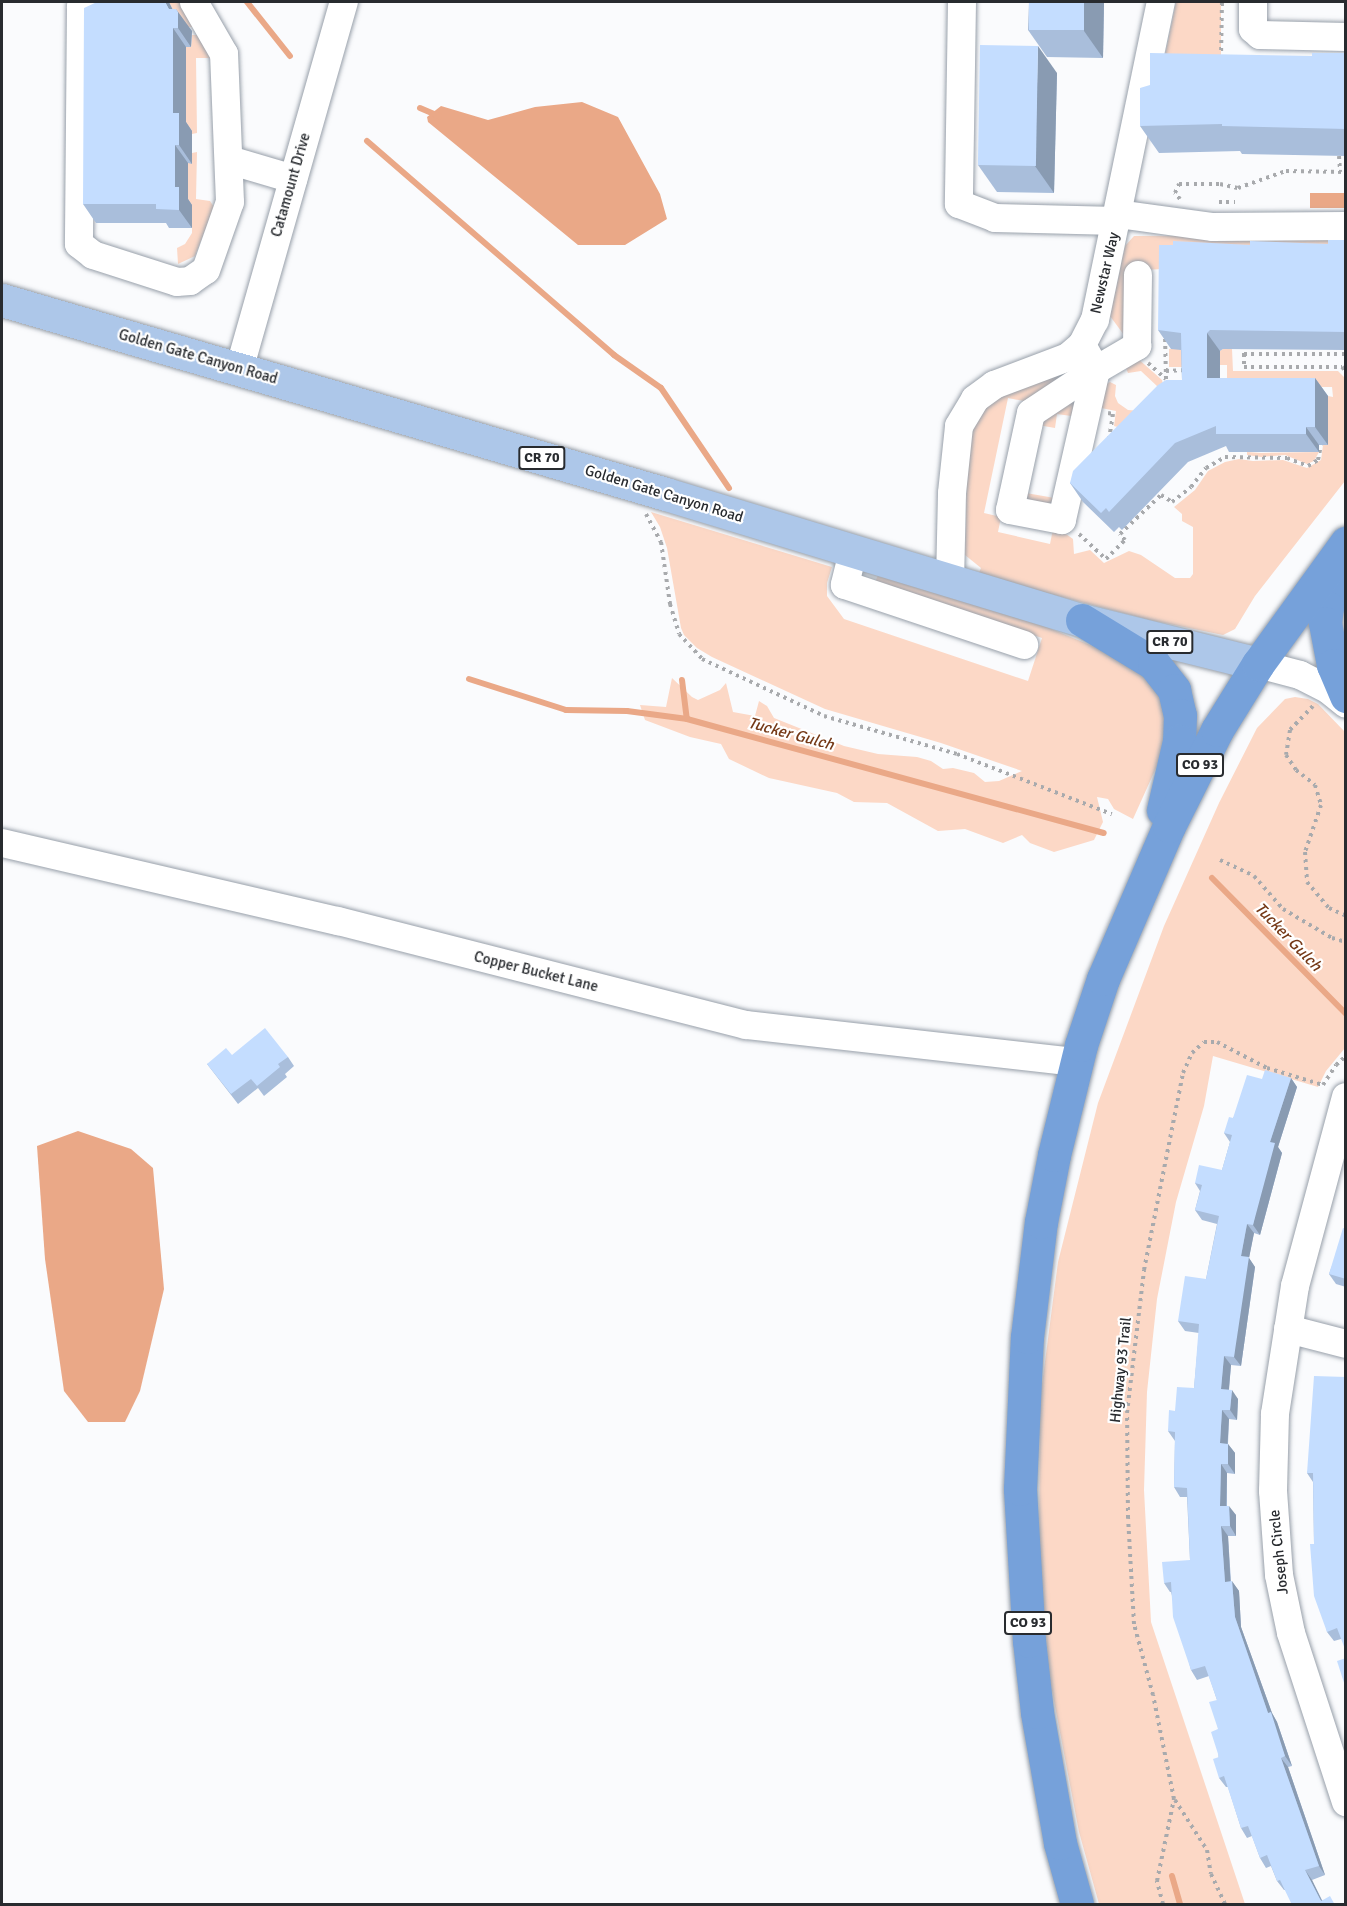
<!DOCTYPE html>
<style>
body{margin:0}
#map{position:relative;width:1347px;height:1906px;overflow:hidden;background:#fafbfd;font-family:Signika,sans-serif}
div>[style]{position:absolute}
.green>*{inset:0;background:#fcd8c6;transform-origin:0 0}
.water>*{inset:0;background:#eaa887;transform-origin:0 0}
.stream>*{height:6px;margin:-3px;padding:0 3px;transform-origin:3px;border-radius:3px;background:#eaa887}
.path>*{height:4px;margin-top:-2px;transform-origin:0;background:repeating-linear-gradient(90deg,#a8aaad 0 3px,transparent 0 7.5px)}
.roads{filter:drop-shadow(0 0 2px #98a0aa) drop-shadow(0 0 2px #98a0aa)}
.minor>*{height:28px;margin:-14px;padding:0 14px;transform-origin:14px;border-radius:14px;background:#fff}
.major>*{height:33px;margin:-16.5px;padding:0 16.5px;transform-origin:16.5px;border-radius:16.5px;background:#adc7e9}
.highway>*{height:33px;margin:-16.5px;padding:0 16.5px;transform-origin:16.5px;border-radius:16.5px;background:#76a1da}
.wall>*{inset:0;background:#a9bedb}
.shaded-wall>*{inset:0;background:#899bb2}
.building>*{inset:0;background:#c4ddff;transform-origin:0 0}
span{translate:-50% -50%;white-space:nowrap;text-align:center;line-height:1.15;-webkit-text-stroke:4.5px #fff;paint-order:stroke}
.shield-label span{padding:2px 4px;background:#fff;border:2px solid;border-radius:4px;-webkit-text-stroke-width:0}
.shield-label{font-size:14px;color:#282b2f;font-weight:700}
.street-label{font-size:15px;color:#282b2f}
.water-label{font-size:16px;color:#753917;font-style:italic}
.frame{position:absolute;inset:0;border:3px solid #282b2f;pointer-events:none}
</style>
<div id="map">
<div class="green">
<i style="clip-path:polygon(169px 2px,182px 2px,196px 27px,182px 27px)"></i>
<i style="clip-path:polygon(1176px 2px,1221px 2px,1221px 65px,1160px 80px)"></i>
<i style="clip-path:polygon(192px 35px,200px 35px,211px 58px,196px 58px,197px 133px,192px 134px,186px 131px,186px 47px,191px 47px)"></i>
<i style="clip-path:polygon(197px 152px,196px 199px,210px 201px,214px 207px,195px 256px,178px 264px,177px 248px,185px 244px,192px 233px,192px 206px,188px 205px,188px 163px,192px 163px,192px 153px)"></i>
<i style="clip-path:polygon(1345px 235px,1345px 259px,1126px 271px,1124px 335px,1110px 316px,1125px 246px,1134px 236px)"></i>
<i style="clip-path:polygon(1169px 349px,1185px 349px,1194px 367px,1169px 367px)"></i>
<i style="clip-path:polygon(1223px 349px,1232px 349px,1233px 371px,1338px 371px,1345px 378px,1345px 481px,1255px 596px,1235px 629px,1223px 635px,1150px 620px,978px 575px,981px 568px,965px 555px,968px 428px,985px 401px,1075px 369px,1074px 373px,1024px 401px,1008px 398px,984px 513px,1001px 517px,998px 532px,1050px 544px,1053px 529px,1059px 529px,1073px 539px,1074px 554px,1090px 550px,1104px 563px,1129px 551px,1141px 555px,1175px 578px,1190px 578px,1193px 574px,1193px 527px,1182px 521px,1182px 514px,1174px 507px,1195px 490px,1208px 471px,1225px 462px,1239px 459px,1253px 461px,1283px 460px,1307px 468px,1321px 460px,1323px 445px,1328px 445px,1328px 396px,1333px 397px,1332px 387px,1227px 387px,1227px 365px,1220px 365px,1220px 351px)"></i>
<i style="clip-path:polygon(1136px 357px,1162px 380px,1164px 388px,1158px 387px,1141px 371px,1128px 373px,1125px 366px)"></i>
<i style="clip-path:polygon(1110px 382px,1116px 385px,1115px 396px,1118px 403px,1128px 410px,1141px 411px,1121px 428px,1114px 426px,1116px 411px,1096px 407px,1106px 384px)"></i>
<i style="clip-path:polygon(1077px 399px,1071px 416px,1057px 414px,1055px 428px,1038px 425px)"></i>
<i style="clip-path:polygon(1247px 452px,1261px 453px,1319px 452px,1314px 461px,1307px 464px,1285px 455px,1261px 457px,1247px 455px)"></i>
<i style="left:1026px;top:493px;width:29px;height:10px;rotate:10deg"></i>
<i style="clip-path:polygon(651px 512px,832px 567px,827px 583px,827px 596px,844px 619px,1028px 681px,1042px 638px,875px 582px,880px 571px,1000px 608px,1112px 654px,1149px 674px,1166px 701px,1166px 746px,1133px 819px,1114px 809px,1108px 799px,1097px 797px,1103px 822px,1094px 840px,1054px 852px,1030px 843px,1022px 835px,1003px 843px,965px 829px,938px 831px,887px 803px,854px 802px,837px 793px,769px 778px,729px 759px,721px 744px,690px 737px,645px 720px,640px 705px,666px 707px,672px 678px,692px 697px,698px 700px,720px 690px,726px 683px,733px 712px,755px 716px,759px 701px,767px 706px,774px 718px,844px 746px,878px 754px,917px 757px,931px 761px,943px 769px,953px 768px,974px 773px,985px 782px,999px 781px,1022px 771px,941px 743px,825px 709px,712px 657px,697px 648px,684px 635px,681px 628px,667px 548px,660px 527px)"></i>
<i style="clip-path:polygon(1295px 697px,1308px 699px,1318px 704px,1345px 732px,1345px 1048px,1326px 1071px,1318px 1087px,1213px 1056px,1204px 1106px,1176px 1202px,1157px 1299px,1147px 1392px,1144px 1490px,1151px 1622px,1245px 1904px,1099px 1904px,1079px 1832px,1050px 1680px,1039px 1561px,1040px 1400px,1058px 1262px,1098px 1103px,1164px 926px,1219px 803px,1257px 728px,1285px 699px)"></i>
</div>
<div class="water">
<i style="clip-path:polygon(582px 102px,618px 117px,660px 194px,667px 219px,625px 245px,578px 245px,428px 122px,427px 117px,441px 106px,488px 120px,535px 107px)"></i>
<i style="left:1310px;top:193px;width:35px;height:15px"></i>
<i style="clip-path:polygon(78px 1131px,131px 1149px,153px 1168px,164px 1289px,140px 1391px,125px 1422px,88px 1422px,64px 1391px,45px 1259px,37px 1146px)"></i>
</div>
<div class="stream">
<i style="left:247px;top:2px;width:69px;rotate:51.5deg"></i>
<i style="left:420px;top:108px;width:21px;rotate:23deg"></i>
<i style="left:367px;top:141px;width:327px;rotate:40.9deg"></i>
<i style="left:614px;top:355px;width:57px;rotate:35.1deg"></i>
<i style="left:661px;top:388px;width:121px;rotate:55.8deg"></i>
<i style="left:469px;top:679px;width:102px;rotate:17.7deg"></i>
<i style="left:566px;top:710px;width:61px;rotate:0.9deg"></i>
<i style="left:627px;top:711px;width:61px;rotate:7.6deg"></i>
<i style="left:687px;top:719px;width:432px;rotate:15.3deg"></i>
<i style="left:682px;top:680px;width:39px;rotate:83deg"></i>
<i style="left:1212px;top:878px;width:191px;rotate:45.4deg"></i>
<i style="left:1172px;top:1876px;width:29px;rotate:74deg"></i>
</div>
<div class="path">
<i style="left:1221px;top:58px;width:56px;rotate:-89deg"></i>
<i style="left:1339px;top:156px;width:16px;rotate:86deg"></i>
<i style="left:1180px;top:199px;width:8px;rotate:-130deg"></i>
<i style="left:1175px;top:193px;width:10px;rotate:-66deg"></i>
<i style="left:1179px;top:184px;width:41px"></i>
<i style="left:1220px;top:184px;width:18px;rotate:13deg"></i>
<i style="left:1238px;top:188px;width:51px;rotate:-19.5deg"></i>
<i style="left:1286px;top:171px;width:60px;rotate:1deg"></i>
<i style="left:1219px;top:202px;width:16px"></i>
<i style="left:1244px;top:346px;width:21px;rotate:90deg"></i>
<i style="left:1244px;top:367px;width:98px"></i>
<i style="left:1342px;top:367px;width:6px;rotate:45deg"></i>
<i style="left:1244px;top:354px;width:102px"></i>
<i style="left:1148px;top:363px;width:24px;rotate:42deg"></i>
<i style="left:1166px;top:379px;width:43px;rotate:-91.3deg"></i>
<i style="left:1166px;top:371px;width:20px;rotate:-3deg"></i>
<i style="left:1108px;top:413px;width:5px;rotate:11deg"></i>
<i style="left:1113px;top:414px;width:24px;rotate:99deg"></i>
<i style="left:646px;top:514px;width:32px;rotate:62deg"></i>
<i style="left:661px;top:542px;width:63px;rotate:81.7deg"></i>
<i style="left:670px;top:604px;width:31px;rotate:73deg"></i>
<i style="left:679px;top:634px;width:34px;rotate:47deg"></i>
<i style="left:702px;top:659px;width:135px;rotate:25deg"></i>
<i style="left:824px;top:716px;width:138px;rotate:15.9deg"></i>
<i style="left:957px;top:754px;width:166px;rotate:21.2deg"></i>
<i style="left:1079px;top:534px;width:37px;rotate:43deg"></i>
<i style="left:1106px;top:559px;width:27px;rotate:-45deg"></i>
<i style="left:1125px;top:540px;width:8px;rotate:-130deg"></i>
<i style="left:1120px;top:534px;width:57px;rotate:-43.6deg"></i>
<i style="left:1161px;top:495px;width:13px;rotate:32deg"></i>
<i style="left:1172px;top:502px;width:24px;rotate:-38deg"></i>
<i style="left:1191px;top:487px;width:24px;rotate:-52deg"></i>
<i style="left:1206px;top:468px;width:22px;rotate:-30deg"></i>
<i style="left:1225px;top:457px;width:62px;rotate:0.9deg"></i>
<i style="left:1287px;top:458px;width:22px;rotate:21deg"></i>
<i style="left:1308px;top:466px;width:12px;rotate:-31deg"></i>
<i style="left:1318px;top:460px;width:15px;rotate:-79deg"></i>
<i style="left:1313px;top:706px;width:33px;rotate:134deg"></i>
<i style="left:1290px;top:730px;width:25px;rotate:99deg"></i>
<i style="left:1286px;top:755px;width:18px;rotate:56deg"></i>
<i style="left:1296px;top:770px;width:24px;rotate:38deg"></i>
<i style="left:1315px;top:785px;width:21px;rotate:73deg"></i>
<i style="left:1321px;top:805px;width:50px;rotate:108.8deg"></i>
<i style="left:1305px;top:852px;width:30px;rotate:86deg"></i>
<i style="left:1307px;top:882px;width:34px;rotate:50deg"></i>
<i style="left:1329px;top:908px;width:19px;rotate:25deg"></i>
<i style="left:1220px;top:860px;width:38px;rotate:25deg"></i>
<i style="left:1254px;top:876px;width:44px;rotate:48.7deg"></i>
<i style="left:1283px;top:909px;width:57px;rotate:30.6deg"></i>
<i style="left:1332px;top:938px;width:15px;rotate:16deg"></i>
<i style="left:1175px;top:1800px;width:59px;rotate:57.4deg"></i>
<i style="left:1207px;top:1850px;width:24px;rotate:81deg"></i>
<i style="left:1211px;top:1874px;width:33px;rotate:65deg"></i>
<i style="left:1163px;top:1904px;width:24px;rotate:-105deg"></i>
<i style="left:1157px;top:1881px;width:84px;rotate:-78.3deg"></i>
<i style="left:1174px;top:1799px;width:106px;rotate:-101.4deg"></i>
<i style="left:1153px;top:1695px;width:73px;rotate:-105deg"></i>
<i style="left:1134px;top:1624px;width:106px;rotate:-93.2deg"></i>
<i style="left:1128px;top:1518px;width:105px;rotate:-90.5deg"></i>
<i style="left:1127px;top:1413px;width:144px;rotate:-83.2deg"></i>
<i style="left:1144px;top:1270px;width:201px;rotate:-78.8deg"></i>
<i style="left:1183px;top:1073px;width:22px;rotate:-66deg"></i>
<i style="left:1192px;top:1053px;width:16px;rotate:-43deg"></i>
<i style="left:1204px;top:1042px;width:13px"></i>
<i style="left:1217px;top:1042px;width:56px;rotate:27.5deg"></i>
<i style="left:1267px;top:1068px;width:59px;rotate:16.9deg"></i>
<i style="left:1323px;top:1085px;width:24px;rotate:-57deg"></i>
<i style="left:1336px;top:1065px;width:13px;rotate:-42deg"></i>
</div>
<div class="roads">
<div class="minor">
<i style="left:84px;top:2px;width:6px;rotate:121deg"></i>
<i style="left:81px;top:7px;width:237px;rotate:90.5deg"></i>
<i style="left:79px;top:244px;width:18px;rotate:38deg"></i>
<i style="left:93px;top:255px;width:88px;rotate:17.8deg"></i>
<i style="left:177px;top:282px;width:13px;rotate:-4deg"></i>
<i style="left:190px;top:281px;width:19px;rotate:-35deg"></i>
<i style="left:206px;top:270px;width:72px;rotate:-70.6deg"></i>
<i style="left:230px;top:202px;width:148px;rotate:-92.3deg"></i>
<i style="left:224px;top:54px;width:60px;rotate:-120deg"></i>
<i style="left:962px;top:2px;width:202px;rotate:90.9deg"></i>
<i style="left:959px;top:204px;width:39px;rotate:21deg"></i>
<i style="left:995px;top:218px;width:122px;rotate:1.4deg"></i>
<i style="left:1253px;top:2px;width:27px;rotate:90deg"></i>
<i style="left:1253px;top:29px;width:9px;rotate:41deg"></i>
<i style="left:1260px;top:35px;width:86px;rotate:1.3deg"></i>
<i style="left:229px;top:160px;width:67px;rotate:16.5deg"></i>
<i style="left:1118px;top:214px;width:96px;rotate:7.8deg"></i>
<i style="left:1213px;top:227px;width:133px;rotate:-0.4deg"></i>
<i style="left:1082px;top:345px;width:29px;rotate:61deg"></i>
<i style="left:1096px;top:370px;width:154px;rotate:102.8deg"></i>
<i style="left:1062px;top:520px;width:53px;rotate:-169.1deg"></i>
<i style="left:1010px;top:510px;width:99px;rotate:-77.8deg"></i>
<i style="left:1031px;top:413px;width:78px;rotate:-33.5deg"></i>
<i style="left:1096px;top:370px;width:48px;rotate:-30.3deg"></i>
<i style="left:1137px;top:346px;width:71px;rotate:-89.2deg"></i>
<i style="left:239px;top:370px;width:383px;rotate:-74.1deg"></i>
<i style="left:853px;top:552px;width:34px;rotate:104deg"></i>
<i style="left:845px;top:585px;width:189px;rotate:18.5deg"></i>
<i style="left:950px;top:582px;width:89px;rotate:-88.7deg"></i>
<i style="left:952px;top:493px;width:67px;rotate:-84deg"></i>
<i style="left:959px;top:426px;width:31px;rotate:-59deg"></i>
<i style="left:975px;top:399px;width:24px;rotate:-36deg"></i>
<i style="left:994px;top:385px;width:79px;rotate:-20.7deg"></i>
<i style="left:1068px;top:357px;width:18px;rotate:-41deg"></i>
<i style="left:1082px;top:345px;width:28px;rotate:-63deg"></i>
<i style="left:1095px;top:320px;width:325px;rotate:-78.3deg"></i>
<i style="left:1258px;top:664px;width:43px;rotate:14.7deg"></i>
<i style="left:1300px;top:675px;width:33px;rotate:27deg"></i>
<i style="left:1329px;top:690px;width:22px;rotate:39deg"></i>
<i style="left:2px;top:843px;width:345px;rotate:13.1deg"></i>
<i style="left:338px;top:921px;width:421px;rotate:14.3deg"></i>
<i style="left:746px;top:1025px;width:332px;rotate:6.4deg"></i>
<i style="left:1346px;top:1097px;width:196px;rotate:105.1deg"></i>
<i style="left:1295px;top:1286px;width:130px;rotate:98.9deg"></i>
<i style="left:1275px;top:1414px;width:77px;rotate:91.5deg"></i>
<i style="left:1273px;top:1491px;width:84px;rotate:85.9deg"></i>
<i style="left:1279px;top:1575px;width:59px;rotate:78.3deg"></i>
<i style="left:1291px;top:1633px;width:178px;rotate:72deg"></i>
<i style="left:1288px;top:1329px;width:60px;rotate:14.5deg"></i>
</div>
<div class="major">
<i style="left:2px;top:300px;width:692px;rotate:16.29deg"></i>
<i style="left:666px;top:494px;width:435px;rotate:16.9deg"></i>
<i style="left:1082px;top:620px;width:181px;rotate:14deg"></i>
</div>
<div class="highway">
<i style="left:1339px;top:565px;width:44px;rotate:105.9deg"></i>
<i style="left:1327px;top:607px;width:16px;rotate:97deg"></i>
<i style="left:1325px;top:623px;width:43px;rotate:79.2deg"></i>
<i style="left:1333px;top:665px;width:34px;rotate:67deg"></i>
<i style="left:1082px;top:620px;width:84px;rotate:31.4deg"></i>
<i style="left:1154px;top:664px;width:33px;rotate:52deg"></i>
<i style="left:1174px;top:690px;width:26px;rotate:77deg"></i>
<i style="left:1180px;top:715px;width:26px;rotate:92deg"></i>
<i style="left:1179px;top:741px;width:71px;rotate:103.1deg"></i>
<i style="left:1077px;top:1904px;width:63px;rotate:-105.6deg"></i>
<i style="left:1060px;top:1843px;width:133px;rotate:-100deg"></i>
<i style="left:1037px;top:1712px;width:71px;rotate:-96.4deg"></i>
<i style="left:1029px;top:1641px;width:152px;rotate:-93.4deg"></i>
<i style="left:1020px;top:1489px;width:152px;rotate:-87.4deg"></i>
<i style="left:1027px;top:1337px;width:116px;rotate:-83.1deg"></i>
<i style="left:1041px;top:1222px;width:68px;rotate:-79deg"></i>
<i style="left:1054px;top:1155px;width:113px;rotate:-76.2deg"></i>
<i style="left:1081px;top:1045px;width:70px;rotate:-71.6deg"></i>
<i style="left:1103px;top:979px;width:167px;rotate:-66.7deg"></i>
<i style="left:1169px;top:826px;width:107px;rotate:-63.4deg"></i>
<i style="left:1217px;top:730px;width:78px;rotate:-58.2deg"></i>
<i style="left:1258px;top:664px;width:150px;rotate:-54deg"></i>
</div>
</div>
<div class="wall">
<i style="clip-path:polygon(1029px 2px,1104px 2px,1103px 58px,1047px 57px,1028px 30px)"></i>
<i style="clip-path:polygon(173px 9px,192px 31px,191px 47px,186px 47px,186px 122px,192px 131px,192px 164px,188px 163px,188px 199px,192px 205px,192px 228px,169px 228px,166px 223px,96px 223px,83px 204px)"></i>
<i style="clip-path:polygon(1346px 53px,1346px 156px,1242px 154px,1240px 151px,1159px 153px,1140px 126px,1312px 56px)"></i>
<i style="clip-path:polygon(1057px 73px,1054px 193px,997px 192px,978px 165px)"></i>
<i style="clip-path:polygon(1346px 240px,1346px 350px,1223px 349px,1220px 351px,1220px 378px,1315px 378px,1328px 396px,1328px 445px,1319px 445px,1319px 452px,1229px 452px,1226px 446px,1188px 462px,1122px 530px,1119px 527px,1114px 532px,1083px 502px,1070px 483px,1182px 380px,1181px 350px,1171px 349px,1158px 330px,1250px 245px,1328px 244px)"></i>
<i style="clip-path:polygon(232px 1055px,288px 1057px,294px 1066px,285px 1074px,287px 1077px,264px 1096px,258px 1088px,238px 1104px,207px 1064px)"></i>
<i style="clip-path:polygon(1291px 1078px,1297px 1087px,1278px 1147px,1282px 1153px,1260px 1235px,1254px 1233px,1249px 1258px,1255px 1267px,1241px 1366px,1231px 1365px,1229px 1390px,1238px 1399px,1237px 1420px,1229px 1419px,1228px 1444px,1235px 1453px,1235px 1474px,1227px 1473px,1227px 1506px,1236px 1515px,1236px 1536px,1228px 1536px,1231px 1581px,1239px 1591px,1241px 1627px,1272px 1713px,1277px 1722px,1292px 1766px,1288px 1767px,1325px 1875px,1312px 1880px,1322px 1900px,1336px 1905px,1285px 1890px,1284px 1890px,1277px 1881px,1271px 1866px,1266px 1868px,1260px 1858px,1252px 1836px,1247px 1838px,1241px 1828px,1228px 1787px,1226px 1787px,1219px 1778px,1218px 1729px,1217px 1700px,1209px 1676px,1197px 1680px,1191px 1670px,1171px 1592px,1170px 1592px,1164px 1583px,1190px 1560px,1187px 1497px,1180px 1497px,1174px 1487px,1175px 1441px,1168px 1431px,1175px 1411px,1194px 1388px,1199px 1333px,1185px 1331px,1178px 1321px,1206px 1279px,1217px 1224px,1202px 1220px,1195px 1210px,1200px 1191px,1195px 1183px,1222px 1170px,1230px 1142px,1224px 1133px,1233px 1118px,1262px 1079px)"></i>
<i style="clip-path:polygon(1346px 1229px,1346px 1287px,1336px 1284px,1329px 1274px)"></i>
<i style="clip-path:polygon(1346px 1377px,1341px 1639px,1334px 1641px,1327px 1632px,1314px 1544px,1313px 1482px,1307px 1473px)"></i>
</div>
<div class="shaded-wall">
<i style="clip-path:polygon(165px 2px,169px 2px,178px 20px,176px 9px,192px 31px,191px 47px,178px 28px)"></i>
<i style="clip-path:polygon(1084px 2px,1104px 2px,1103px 58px,1084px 31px)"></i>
<i style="clip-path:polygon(173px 28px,186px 47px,186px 122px,192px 131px,192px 164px,179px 145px,173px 113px)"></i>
<i style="clip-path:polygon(1038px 46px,1057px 73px,1054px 193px,1035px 166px)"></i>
<i style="clip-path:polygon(175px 145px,188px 163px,188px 199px,192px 205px,192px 228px,179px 210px,175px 187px)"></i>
<i style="clip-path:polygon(1207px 333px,1220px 351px,1220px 397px,1207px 378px)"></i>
<i style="clip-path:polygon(1315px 378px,1328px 396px,1328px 445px,1315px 427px)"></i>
<i style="clip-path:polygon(1306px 427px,1319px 445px,1319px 452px,1306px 434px)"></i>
<i style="clip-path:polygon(1291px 1078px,1297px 1087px,1278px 1147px,1282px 1153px,1260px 1235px,1253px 1225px,1270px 1142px)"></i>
<i style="clip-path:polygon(1247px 1224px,1254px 1233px,1249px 1258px,1255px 1267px,1241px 1366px,1234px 1357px,1241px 1256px)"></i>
<i style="clip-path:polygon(1224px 1356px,1231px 1365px,1228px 1399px,1221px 1389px)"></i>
<i style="clip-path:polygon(1232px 1390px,1238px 1399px,1237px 1420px,1230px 1410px)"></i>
<i style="clip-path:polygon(1222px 1410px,1229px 1419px,1227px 1453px,1220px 1443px)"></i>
<i style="clip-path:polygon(1228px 1444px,1235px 1453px,1235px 1474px,1228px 1464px)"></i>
<i style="clip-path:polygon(1221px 1464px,1227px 1473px,1226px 1516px,1220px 1506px)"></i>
<i style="clip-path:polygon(1229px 1506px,1236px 1515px,1236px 1536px,1230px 1526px)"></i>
<i style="clip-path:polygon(1221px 1526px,1228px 1536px,1231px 1591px,1225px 1582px)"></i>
<i style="clip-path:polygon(1232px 1581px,1239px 1591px,1241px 1627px,1272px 1713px,1277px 1722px,1292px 1766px,1285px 1756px,1268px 1713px,1235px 1617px)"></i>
<i style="clip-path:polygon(1281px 1758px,1288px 1767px,1325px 1875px,1319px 1866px)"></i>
<i style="clip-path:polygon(1305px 1870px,1312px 1880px,1324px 1905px,1321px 1901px)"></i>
</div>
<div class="building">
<i style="clip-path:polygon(97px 2px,165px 2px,169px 9px,176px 9px,178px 12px,178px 28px,173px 28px,173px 113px,179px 113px,179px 145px,175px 145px,175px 187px,179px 187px,179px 210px,156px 209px,156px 204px,83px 204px,84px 8px)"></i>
<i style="left:1029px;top:2px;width:55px;height:28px"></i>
<i style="left:980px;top:45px;width:58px;height:120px;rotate:1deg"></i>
<i style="clip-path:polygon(1150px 53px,1312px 56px,1312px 53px,1346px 53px,1346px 129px,1222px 126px,1222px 124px,1140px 126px,1140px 88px,1150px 85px)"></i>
<i style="clip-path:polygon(1328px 240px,1346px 240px,1346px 332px,1210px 330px,1207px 333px,1207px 378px,1315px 378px,1315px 427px,1306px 427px,1306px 434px,1216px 434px,1216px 426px,1175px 443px,1109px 512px,1106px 508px,1101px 513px,1070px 483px,1073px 471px,1158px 385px,1166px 380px,1182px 380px,1181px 333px,1158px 330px,1159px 245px,1173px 245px,1173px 241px,1250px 245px,1250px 241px,1328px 244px)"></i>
<i style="clip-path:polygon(265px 1028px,288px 1057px,278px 1064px,280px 1067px,257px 1086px,251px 1079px,231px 1094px,207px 1064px,226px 1048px,232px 1055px)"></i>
<i style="clip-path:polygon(1265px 1070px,1291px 1078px,1270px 1142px,1275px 1143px,1253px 1225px,1247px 1224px,1241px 1256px,1249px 1257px,1234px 1357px,1224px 1356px,1221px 1389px,1232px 1390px,1230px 1410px,1222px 1410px,1220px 1443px,1228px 1444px,1228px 1464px,1221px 1464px,1220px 1506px,1229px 1506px,1230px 1526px,1221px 1526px,1225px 1582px,1232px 1581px,1235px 1617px,1268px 1713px,1271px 1712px,1285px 1756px,1281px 1758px,1319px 1866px,1305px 1870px,1321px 1901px,1330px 1896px,1335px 1905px,1292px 1905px,1280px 1880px,1277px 1881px,1267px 1855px,1260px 1858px,1248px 1826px,1241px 1828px,1224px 1776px,1219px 1778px,1213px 1759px,1219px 1757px,1211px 1732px,1218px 1729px,1209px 1702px,1217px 1700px,1205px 1666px,1191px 1670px,1173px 1617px,1171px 1582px,1164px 1583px,1162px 1562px,1190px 1560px,1187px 1488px,1174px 1487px,1175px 1432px,1168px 1431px,1169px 1410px,1175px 1411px,1177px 1387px,1194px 1388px,1199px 1324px,1178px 1321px,1185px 1276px,1206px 1279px,1219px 1216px,1195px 1210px,1202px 1185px,1195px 1183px,1199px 1165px,1222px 1170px,1232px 1135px,1224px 1133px,1229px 1117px,1233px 1118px,1247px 1075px,1262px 1079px)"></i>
<i style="clip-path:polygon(1343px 1228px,1346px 1229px,1346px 1279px,1329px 1274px)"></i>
<i style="clip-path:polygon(1314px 1376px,1346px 1377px,1346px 1652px,1337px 1628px,1327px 1632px,1314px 1596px,1310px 1544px,1314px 1544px,1313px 1473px,1307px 1473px)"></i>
<i style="clip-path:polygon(1346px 1658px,1346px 1689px,1337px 1661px)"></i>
</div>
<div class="shield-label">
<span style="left:542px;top:458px">CR 70</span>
<span style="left:1170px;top:642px">CR 70</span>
<span style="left:1200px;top:765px">CO 93</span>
<span style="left:1028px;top:1623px">CO 93</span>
</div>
<div class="street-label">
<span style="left:291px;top:185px;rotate:-74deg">Catamount Drive</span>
<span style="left:1105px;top:273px;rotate:-77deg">Newstar Way</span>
<span style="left:198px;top:357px;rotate:16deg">Golden Gate Canyon Road</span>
<span style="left:664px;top:494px;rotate:17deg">Golden Gate Canyon Road</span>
<span style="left:536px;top:972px;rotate:14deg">Copper Bucket Lane</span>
<span style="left:1121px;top:1370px;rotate:-84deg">Highway 93 Trail</span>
<span style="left:1279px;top:1552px;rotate:-96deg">Joseph Circle</span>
</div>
<div class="water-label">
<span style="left:791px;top:734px;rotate:15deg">Tucker Gulch</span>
<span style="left:1288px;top:937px;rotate:46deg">Tucker Gulch</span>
</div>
<div class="frame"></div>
</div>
